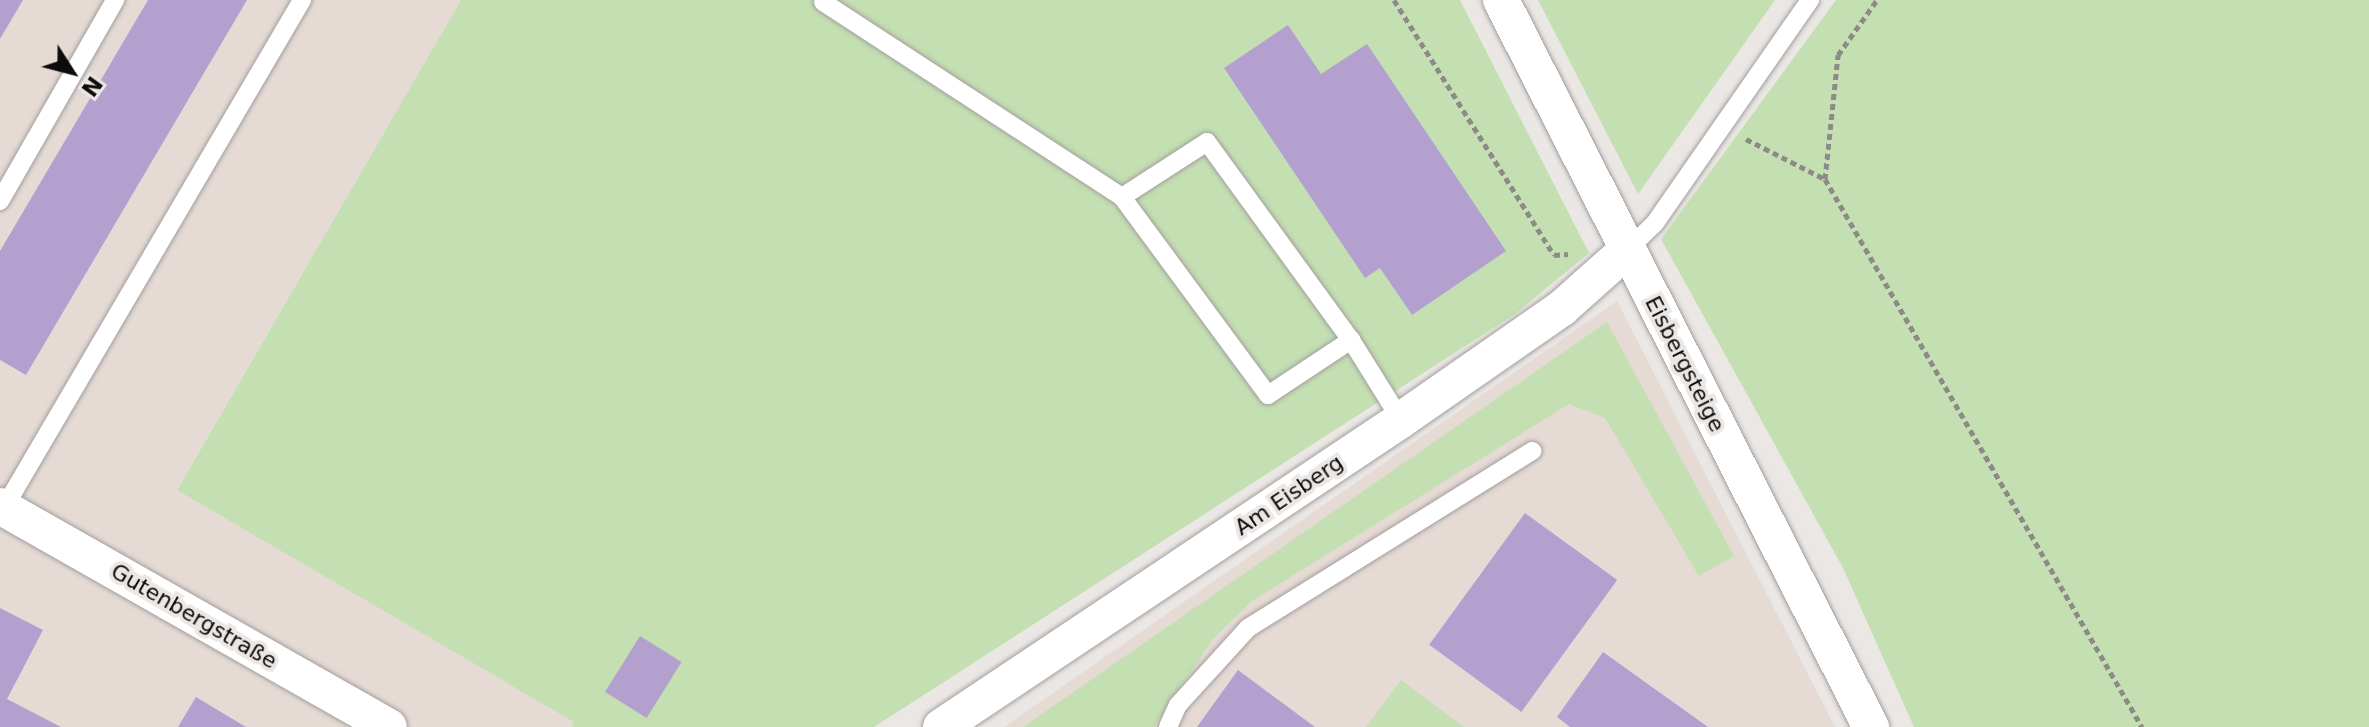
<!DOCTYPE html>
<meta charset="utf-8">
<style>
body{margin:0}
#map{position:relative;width:2369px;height:727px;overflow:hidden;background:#ebe7e5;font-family:"DejaVu Sans",sans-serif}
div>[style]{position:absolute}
.built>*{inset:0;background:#e6dad5}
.green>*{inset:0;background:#c4dfb2}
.building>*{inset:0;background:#b4a0cf;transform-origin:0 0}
.path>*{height:5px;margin-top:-2.5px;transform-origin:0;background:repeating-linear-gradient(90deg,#8d8a88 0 6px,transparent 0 10px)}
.roads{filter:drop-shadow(0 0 2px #a29f9d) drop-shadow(0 0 2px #a29f9d)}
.service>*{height:18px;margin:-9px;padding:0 9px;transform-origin:9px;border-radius:9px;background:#fff}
.minor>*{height:36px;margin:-18px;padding:0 18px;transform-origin:18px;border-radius:18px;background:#fff}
span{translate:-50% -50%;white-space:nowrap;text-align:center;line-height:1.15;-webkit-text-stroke:8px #ebe7e5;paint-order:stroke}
.street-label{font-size:22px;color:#0d0c0b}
.north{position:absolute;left:32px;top:32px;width:80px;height:80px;-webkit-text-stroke:6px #ebe7e5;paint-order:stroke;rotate:126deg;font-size:22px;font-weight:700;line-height:32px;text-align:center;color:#0d0c0b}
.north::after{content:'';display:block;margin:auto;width:28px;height:36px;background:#0d0c0b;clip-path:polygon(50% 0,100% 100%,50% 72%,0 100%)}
</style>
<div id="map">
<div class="built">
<i style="clip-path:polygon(0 0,461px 0,177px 489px,575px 722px,572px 727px,0 727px)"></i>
<i style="clip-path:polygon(1617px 301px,1835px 727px,1004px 727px)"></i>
</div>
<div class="green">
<i style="clip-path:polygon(461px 0,1460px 0,1589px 253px,1515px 314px,874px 727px,572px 727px,574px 722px,177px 490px)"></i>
<i style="clip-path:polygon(1538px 0,1775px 0,1638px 194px)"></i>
<i style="clip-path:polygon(1836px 0,2369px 0,2369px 727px,1914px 727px,1843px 568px,1661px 239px)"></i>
<i style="clip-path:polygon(1607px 322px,1734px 556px,1699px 576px,1605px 418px,1569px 404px,1252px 601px,1213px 639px,1154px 727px,1023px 727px)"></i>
<i style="clip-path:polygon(1401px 680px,1464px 727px,1366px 727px)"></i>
</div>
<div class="building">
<i style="clip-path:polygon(0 0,23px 0,0 39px)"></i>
<i style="clip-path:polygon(148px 0,247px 0,26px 375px,0 360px,0 251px)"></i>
<i style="clip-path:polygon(1288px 25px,1321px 74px,1367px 44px,1506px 251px,1412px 315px,1380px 268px,1365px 278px,1224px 68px)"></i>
<i style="left:1525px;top:513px;width:114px;height:163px;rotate:36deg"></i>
<i style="clip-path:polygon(0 608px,43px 630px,7px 699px,61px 727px,0 727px)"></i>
<i style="left:640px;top:636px;width:49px;height:66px;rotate:32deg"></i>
<i style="clip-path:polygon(1603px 652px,1708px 727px,1570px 727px,1557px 717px)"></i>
<i style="clip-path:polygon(1238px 670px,1315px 727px,1197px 727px)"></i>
<i style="clip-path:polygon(196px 697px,246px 727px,178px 727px)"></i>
</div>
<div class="path">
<i style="left:1394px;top:0;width:301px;rotate:57.9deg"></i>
<i style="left:1554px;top:255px;width:14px;rotate:-4deg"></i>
<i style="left:1746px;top:139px;width:89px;rotate:26.9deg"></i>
<i style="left:1825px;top:179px;width:633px;rotate:59.95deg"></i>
<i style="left:1825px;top:179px;width:125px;rotate:-84deg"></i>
<i style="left:1838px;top:55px;width:67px;rotate:-54.7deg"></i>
</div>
<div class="roads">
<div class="service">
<i style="left:823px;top:2px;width:357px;rotate:33.1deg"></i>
<i style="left:1122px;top:197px;width:101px;rotate:-32.9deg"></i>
<i style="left:1207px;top:142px;width:245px;rotate:54deg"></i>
<i style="left:1351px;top:340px;width:94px;rotate:58deg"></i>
<i style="left:1122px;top:197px;width:246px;rotate:53.6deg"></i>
<i style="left:1268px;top:395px;width:100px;rotate:-33.5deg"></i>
<i style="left:0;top:201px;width:232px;rotate:-60.2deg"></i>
<i style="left:1627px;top:250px;width:39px;rotate:-44deg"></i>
<i style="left:1655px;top:223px;width:272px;rotate:-55.2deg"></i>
<i style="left:4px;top:508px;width:589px;rotate:-59.6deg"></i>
<i style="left:1168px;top:727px;width:24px;rotate:-66deg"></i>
<i style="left:1178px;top:705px;width:104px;rotate:-47.7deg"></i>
<i style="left:1248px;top:628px;width:335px;rotate:-31.9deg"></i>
</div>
<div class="minor">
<i style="left:1501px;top:0;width:816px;rotate:63.03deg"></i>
<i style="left:0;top:506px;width:447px;rotate:29.6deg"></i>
<i style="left:941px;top:727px;width:553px;rotate:-33.72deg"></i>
<i style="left:1401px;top:420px;width:196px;rotate:-34.8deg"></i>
<i style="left:1562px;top:308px;width:87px;rotate:-41.7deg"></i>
</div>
</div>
<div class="street-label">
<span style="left:1685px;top:364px;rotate:63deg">Eisbergsteige</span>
<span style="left:1289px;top:495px;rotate:-34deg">Am Eisberg</span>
<span style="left:194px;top:616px;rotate:30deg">Gutenbergstraße</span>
</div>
<div class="north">N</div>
</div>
